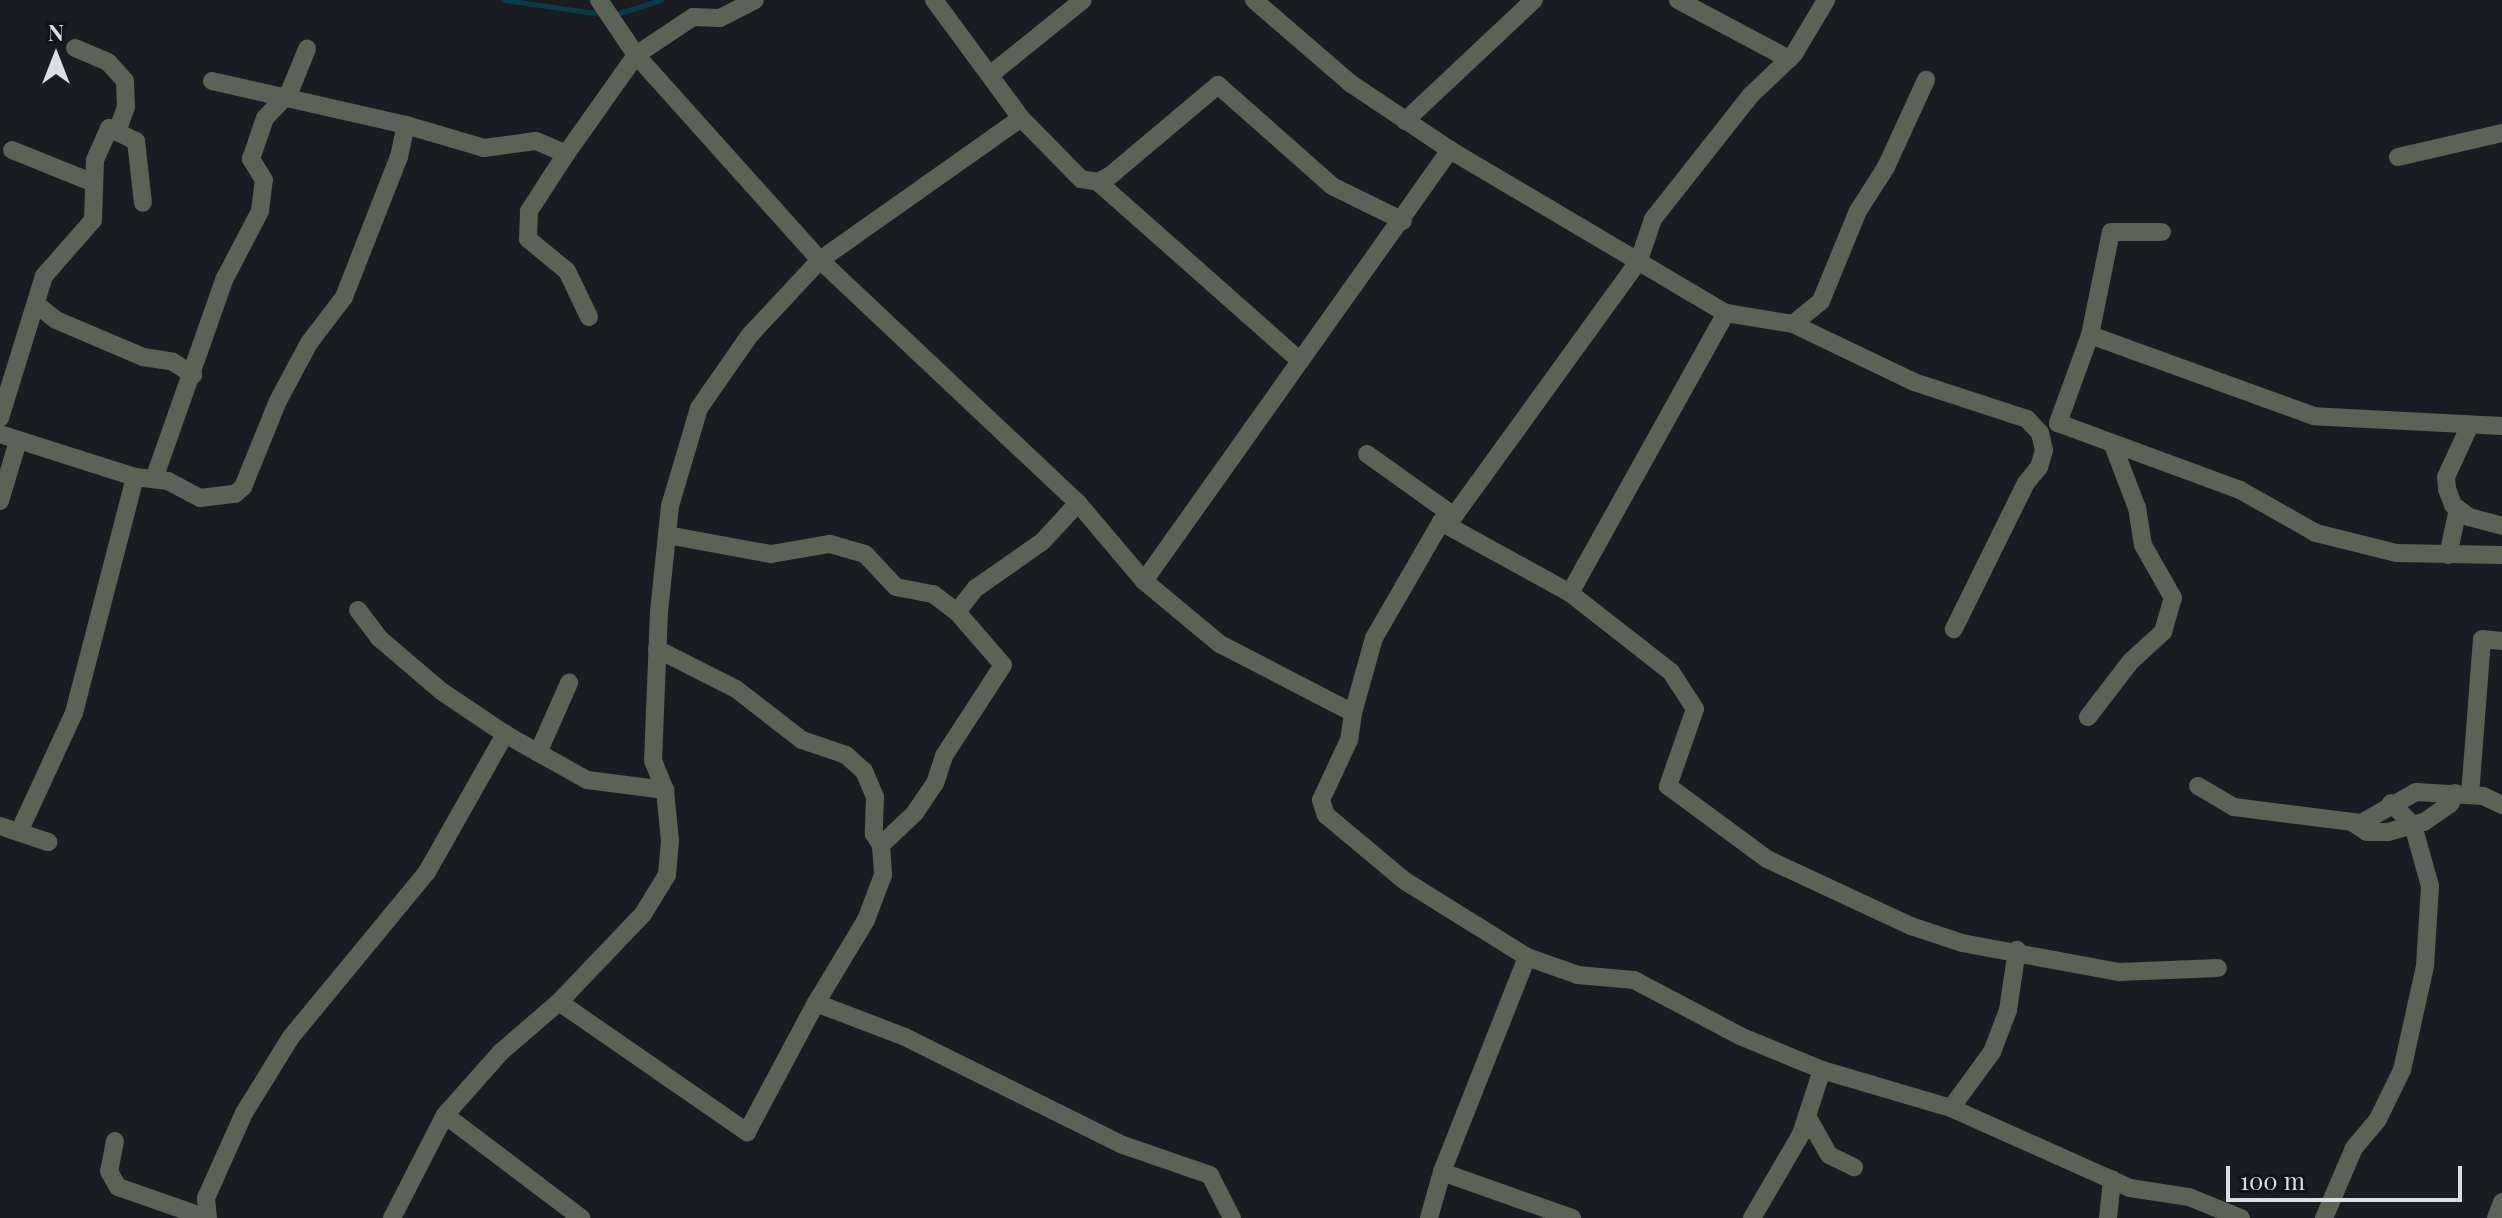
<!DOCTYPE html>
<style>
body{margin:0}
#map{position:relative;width:2502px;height:1218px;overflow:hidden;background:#1a1c22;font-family:"Playfair Display",serif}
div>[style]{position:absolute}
.stream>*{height:5px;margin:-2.5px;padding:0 2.5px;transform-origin:2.5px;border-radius:2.5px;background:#073d49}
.minor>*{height:18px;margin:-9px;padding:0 9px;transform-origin:9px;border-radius:9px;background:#5a6355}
span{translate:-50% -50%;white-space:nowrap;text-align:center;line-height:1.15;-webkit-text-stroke:6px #111318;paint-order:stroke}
.north{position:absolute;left:16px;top:16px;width:80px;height:80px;-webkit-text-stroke:6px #111318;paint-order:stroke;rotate:0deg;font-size:22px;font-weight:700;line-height:32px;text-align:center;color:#dddee3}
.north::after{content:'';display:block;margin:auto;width:28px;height:36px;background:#dddee3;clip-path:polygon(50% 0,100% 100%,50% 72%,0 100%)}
.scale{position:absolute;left:2226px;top:1166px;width:236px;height:36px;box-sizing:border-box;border:4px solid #dddee3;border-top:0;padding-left:10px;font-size:24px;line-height:28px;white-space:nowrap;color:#dddee3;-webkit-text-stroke:6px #111318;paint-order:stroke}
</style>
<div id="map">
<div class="stream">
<i style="left:504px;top:0;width:99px;rotate:8.1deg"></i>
<i style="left:616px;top:14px;width:47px;rotate:-17.3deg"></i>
</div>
<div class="minor">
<i style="left:599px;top:0;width:66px;rotate:56.1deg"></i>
<i style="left:636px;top:55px;width:275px;rotate:48.1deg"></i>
<i style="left:820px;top:260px;width:354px;rotate:43.3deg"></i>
<i style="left:1078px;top:503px;width:102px;rotate:49.8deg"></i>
<i style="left:1144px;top:581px;width:99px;rotate:39.7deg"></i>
<i style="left:1220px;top:644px;width:150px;rotate:27.4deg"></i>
<i style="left:1353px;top:713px;width:27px;rotate:98deg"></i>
<i style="left:1349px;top:740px;width:66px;rotate:115deg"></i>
<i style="left:1321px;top:800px;width:16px;rotate:72deg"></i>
<i style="left:1326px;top:815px;width:103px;rotate:39.9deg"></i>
<i style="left:1405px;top:881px;width:144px;rotate:31.9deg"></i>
<i style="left:1527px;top:957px;width:231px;rotate:111.6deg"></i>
<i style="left:1442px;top:1172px;width:48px;rotate:105.8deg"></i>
<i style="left:934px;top:0;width:147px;rotate:53.6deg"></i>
<i style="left:1021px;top:118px;width:86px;rotate:45.5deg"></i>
<i style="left:1081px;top:179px;width:17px;rotate:10deg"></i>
<i style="left:1098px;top:182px;width:15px;rotate:-28deg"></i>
<i style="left:1111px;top:175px;width:140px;rotate:-40.1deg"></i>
<i style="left:1218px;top:85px;width:152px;rotate:41.5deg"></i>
<i style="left:1332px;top:186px;width:79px;rotate:26.2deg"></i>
<i style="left:1254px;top:0;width:127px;rotate:40.8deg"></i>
<i style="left:1350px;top:83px;width:120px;rotate:33.8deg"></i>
<i style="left:1678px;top:0;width:126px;rotate:28deg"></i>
<i style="left:75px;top:48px;width:36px;rotate:23deg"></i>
<i style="left:108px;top:62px;width:25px;rotate:48deg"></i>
<i style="left:125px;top:81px;width:26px;rotate:88deg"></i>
<i style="left:126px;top:107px;width:27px;rotate:110deg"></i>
<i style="left:990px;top:75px;width:119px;rotate:-38.9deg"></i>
<i style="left:212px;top:81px;width:199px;rotate:12.8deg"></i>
<i style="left:1405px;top:121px;width:177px;rotate:-43.2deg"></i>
<i style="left:12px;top:150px;width:88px;rotate:21.9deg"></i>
<i style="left:566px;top:154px;width:68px;rotate:123deg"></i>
<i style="left:529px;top:211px;width:28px;rotate:92deg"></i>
<i style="left:528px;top:239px;width:50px;rotate:39.4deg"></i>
<i style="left:567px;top:271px;width:51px;rotate:64.4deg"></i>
<i style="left:2398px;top:157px;width:107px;rotate:-13deg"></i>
<i style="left:1098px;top:182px;width:270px;rotate:41.5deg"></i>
<i style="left:36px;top:304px;width:26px;rotate:39deg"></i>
<i style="left:56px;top:320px;width:95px;rotate:23deg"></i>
<i style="left:143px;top:357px;width:30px;rotate:9deg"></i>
<i style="left:173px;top:362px;width:24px;rotate:33deg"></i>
<i style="left:1793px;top:324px;width:36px;rotate:-39deg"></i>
<i style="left:1821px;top:301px;width:97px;rotate:-67.7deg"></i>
<i style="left:1858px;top:211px;width:52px;rotate:-57.5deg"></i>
<i style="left:1886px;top:167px;width:96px;rotate:-65.3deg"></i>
<i style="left:2090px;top:335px;width:105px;rotate:-78.5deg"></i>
<i style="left:2111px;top:232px;width:51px"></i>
<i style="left:0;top:418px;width:149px;rotate:-72.8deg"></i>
<i style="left:44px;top:276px;width:74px;rotate:-48.8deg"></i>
<i style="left:93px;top:220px;width:60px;rotate:-88.1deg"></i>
<i style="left:95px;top:160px;width:35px;rotate:-66deg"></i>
<i style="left:109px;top:128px;width:30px;rotate:26deg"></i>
<i style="left:136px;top:141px;width:62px;rotate:83.6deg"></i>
<i style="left:2470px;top:425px;width:57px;rotate:114.8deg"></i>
<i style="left:2446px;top:477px;width:12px;rotate:85deg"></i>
<i style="left:2447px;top:489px;width:17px;rotate:69deg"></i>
<i style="left:2453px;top:505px;width:20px;rotate:37deg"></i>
<i style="left:2469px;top:517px;width:34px;rotate:15deg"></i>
<i style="left:2502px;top:426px;width:188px;rotate:-177deg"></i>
<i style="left:2314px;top:416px;width:238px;rotate:-160.1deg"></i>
<i style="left:2090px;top:335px;width:94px;rotate:110deg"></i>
<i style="left:2058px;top:423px;width:194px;rotate:20.2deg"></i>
<i style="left:2240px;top:490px;width:87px;rotate:29.5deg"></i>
<i style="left:2316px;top:533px;width:82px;rotate:14deg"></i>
<i style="left:2396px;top:553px;width:106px;rotate:1.1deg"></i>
<i style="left:0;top:434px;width:142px;rotate:17.7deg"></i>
<i style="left:135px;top:477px;width:33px;rotate:7deg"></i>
<i style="left:168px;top:481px;width:36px;rotate:28deg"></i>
<i style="left:200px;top:498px;width:35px;rotate:-7deg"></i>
<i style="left:235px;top:494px;width:11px;rotate:-41deg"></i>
<i style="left:243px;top:487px;width:93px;rotate:-67.9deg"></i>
<i style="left:278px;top:401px;width:66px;rotate:-61.9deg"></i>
<i style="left:309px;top:343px;width:58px;rotate:-52.7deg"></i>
<i style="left:344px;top:297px;width:150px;rotate:-68.6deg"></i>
<i style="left:399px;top:157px;width:33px;rotate:-78deg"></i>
<i style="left:406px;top:125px;width:81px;rotate:16.4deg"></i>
<i style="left:484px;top:148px;width:52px;rotate:-7.7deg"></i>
<i style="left:536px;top:141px;width:33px;rotate:23deg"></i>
<i style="left:566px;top:154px;width:121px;rotate:-54.7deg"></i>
<i style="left:636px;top:55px;width:69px;rotate:-33.7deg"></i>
<i style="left:693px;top:17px;width:27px;rotate:2deg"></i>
<i style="left:720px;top:18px;width:39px;rotate:-27deg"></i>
<i style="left:1367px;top:454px;width:107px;rotate:35.5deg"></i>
<i style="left:154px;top:479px;width:211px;rotate:-70.6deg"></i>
<i style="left:224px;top:280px;width:78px;rotate:-62.4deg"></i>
<i style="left:260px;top:211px;width:31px;rotate:-83deg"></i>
<i style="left:264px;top:180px;width:25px;rotate:-122deg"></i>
<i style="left:251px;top:159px;width:43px;rotate:-71.1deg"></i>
<i style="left:265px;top:118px;width:35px;rotate:-46deg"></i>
<i style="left:289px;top:93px;width:48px;rotate:-67.8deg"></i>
<i style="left:0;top:501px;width:63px;rotate:-73.3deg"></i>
<i style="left:1441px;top:522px;width:147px;rotate:28.8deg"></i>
<i style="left:1570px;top:593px;width:128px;rotate:38deg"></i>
<i style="left:1671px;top:672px;width:44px;rotate:57deg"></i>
<i style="left:1695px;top:709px;width:82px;rotate:109.3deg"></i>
<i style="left:1668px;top:786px;width:123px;rotate:36.4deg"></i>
<i style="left:1767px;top:859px;width:159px;rotate:25deg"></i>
<i style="left:1911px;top:926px;width:54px;rotate:18.4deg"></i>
<i style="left:1962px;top:943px;width:160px;rotate:10.5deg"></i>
<i style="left:2119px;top:972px;width:99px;rotate:-2.3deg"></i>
<i style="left:667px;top:535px;width:106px;rotate:10.4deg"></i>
<i style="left:771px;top:554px;width:60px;rotate:-9.6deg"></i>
<i style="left:830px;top:544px;width:36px;rotate:16deg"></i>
<i style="left:865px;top:554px;width:45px;rotate:46.8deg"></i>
<i style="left:896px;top:587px;width:38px;rotate:11deg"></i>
<i style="left:933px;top:594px;width:30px;rotate:37deg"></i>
<i style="left:957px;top:612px;width:70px;rotate:49deg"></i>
<i style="left:1003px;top:665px;width:108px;rotate:123deg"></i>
<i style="left:944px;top:756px;width:28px;rotate:108deg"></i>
<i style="left:935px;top:783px;width:36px;rotate:124deg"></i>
<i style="left:915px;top:813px;width:47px;rotate:136.7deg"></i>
<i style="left:881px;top:845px;width:30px;rotate:86deg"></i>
<i style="left:883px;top:875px;width:48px;rotate:110.7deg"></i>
<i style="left:866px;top:920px;width:97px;rotate:121.1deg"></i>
<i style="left:2448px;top:555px;width:47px;rotate:-77.7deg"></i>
<i style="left:1144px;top:581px;width:529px;rotate:-54.63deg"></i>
<i style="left:1450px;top:150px;width:321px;rotate:30.6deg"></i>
<i style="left:1726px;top:313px;width:68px;rotate:9.3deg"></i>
<i style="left:1793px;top:324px;width:134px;rotate:25.6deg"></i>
<i style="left:1914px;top:382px;width:119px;rotate:18.1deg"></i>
<i style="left:2027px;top:419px;width:19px;rotate:47deg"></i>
<i style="left:2040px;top:433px;width:17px;rotate:77deg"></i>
<i style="left:2044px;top:450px;width:18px;rotate:106deg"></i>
<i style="left:2039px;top:467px;width:21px;rotate:129deg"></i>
<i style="left:2026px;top:483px;width:163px;rotate:116.3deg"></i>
<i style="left:1570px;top:593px;width:321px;rotate:-60.9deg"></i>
<i style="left:358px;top:610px;width:35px;rotate:53deg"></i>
<i style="left:379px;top:638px;width:82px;rotate:40.5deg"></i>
<i style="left:441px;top:691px;width:77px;rotate:33.9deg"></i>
<i style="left:957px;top:612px;width:31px;rotate:-52deg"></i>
<i style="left:976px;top:588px;width:80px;rotate:-34.9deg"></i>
<i style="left:1042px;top:542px;width:53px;rotate:-47.3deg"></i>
<i style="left:657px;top:649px;width:89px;rotate:26.9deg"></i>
<i style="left:736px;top:689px;width:83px;rotate:37.7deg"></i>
<i style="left:802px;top:740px;width:46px;rotate:18.8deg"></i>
<i style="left:846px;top:755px;width:24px;rotate:42deg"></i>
<i style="left:864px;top:771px;width:28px;rotate:67deg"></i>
<i style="left:875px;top:797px;width:37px;rotate:92deg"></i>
<i style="left:874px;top:834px;width:13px;rotate:58deg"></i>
<i style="left:1353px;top:713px;width:78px;rotate:-74.4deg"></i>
<i style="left:1374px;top:638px;width:134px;rotate:-60deg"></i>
<i style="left:1441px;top:522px;width:14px;rotate:-25deg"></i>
<i style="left:1454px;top:516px;width:316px;rotate:-54.1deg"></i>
<i style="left:1639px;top:260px;width:43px;rotate:-71.1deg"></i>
<i style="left:1653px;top:219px;width:158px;rotate:-51.7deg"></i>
<i style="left:1751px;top:95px;width:59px;rotate:-43.6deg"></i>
<i style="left:1794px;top:54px;width:63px;rotate:-59.3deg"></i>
<i style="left:2088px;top:717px;width:69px;rotate:-52.6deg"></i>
<i style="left:2130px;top:662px;width:45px;rotate:-42.3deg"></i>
<i style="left:2163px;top:632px;width:35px;rotate:-74deg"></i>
<i style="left:2173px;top:598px;width:61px;rotate:-119.5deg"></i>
<i style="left:2143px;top:545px;width:37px;rotate:-99deg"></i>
<i style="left:2137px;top:508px;width:67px;rotate:-110.9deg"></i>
<i style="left:538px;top:753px;width:77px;rotate:-66.1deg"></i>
<i style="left:2198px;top:786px;width:42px;rotate:30.3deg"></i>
<i style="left:2234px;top:807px;width:128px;rotate:7.2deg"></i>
<i style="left:2361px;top:823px;width:63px;rotate:-29.4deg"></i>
<i style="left:2416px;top:792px;width:67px;rotate:3.4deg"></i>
<i style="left:2483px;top:796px;width:21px;rotate:25deg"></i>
<i style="left:2470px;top:795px;width:156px;rotate:-85.6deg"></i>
<i style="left:2482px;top:639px;width:20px;rotate:6deg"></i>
<i style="left:2352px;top:822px;width:18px;rotate:34deg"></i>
<i style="left:2367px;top:832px;width:21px"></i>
<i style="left:2388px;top:832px;width:37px;rotate:-16deg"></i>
<i style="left:2424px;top:822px;width:32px;rotate:-35deg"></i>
<i style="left:2450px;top:804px;width:12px;rotate:-66deg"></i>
<i style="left:0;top:826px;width:51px;rotate:18.4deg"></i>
<i style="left:19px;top:832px;width:131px;rotate:-65.2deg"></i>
<i style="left:74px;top:713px;width:244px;rotate:-75.5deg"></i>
<i style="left:1527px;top:957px;width:54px;rotate:19.4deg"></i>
<i style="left:1578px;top:975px;width:56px;rotate:5.1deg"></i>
<i style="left:1634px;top:980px;width:120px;rotate:27.8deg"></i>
<i style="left:1740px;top:1036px;width:89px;rotate:22.5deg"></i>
<i style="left:1822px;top:1070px;width:134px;rotate:16.4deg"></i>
<i style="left:1951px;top:1108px;width:196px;rotate:24.1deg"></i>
<i style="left:2130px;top:1188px;width:60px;rotate:8.7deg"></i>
<i style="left:2189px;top:1197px;width:56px;rotate:22deg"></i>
<i style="left:559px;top:1002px;width:229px;rotate:34.7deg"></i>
<i style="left:747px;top:1132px;width:146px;rotate:-61.9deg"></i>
<i style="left:816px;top:1003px;width:95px;rotate:20.9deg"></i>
<i style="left:905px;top:1037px;width:243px;rotate:26.4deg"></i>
<i style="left:1123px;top:1145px;width:92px;rotate:19deg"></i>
<i style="left:1210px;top:1175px;width:48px;rotate:62.9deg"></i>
<i style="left:1951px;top:1108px;width:69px;rotate:-53.8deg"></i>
<i style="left:1992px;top:1052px;width:45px;rotate:-69.1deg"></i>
<i style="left:2008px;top:1010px;width:61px;rotate:-81.5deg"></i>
<i style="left:445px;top:1115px;width:171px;rotate:37.1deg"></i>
<i style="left:1807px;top:1116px;width:45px;rotate:60.6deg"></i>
<i style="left:1829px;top:1155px;width:28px;rotate:26deg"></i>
<i style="left:115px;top:1141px;width:31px;rotate:101deg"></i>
<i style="left:109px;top:1171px;width:18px;rotate:61deg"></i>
<i style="left:118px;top:1187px;width:94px;rotate:19.2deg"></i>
<i style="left:1442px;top:1172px;width:138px;rotate:19.5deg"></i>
<i style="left:208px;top:1218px;width:20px;rotate:-96deg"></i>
<i style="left:206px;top:1198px;width:93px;rotate:-65.9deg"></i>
<i style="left:244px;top:1113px;width:89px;rotate:-58.3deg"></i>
<i style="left:291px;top:1037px;width:214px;rotate:-50.5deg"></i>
<i style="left:427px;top:872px;width:159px;rotate:-60.5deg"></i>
<i style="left:505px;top:734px;width:94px;rotate:29.3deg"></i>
<i style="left:587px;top:780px;width:79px;rotate:7.3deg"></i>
<i style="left:392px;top:1218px;width:116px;rotate:-62.8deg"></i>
<i style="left:445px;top:1115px;width:84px;rotate:-48.4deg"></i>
<i style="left:501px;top:1052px;width:77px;rotate:-40.8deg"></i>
<i style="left:559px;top:1002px;width:122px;rotate:-46.3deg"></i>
<i style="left:643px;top:914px;width:46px;rotate:-58.4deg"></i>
<i style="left:667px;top:875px;width:34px;rotate:-85deg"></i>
<i style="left:670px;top:841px;width:51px;rotate:-95.6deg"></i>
<i style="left:665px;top:790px;width:31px;rotate:-112deg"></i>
<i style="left:653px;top:761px;width:149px;rotate:-87.7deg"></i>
<i style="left:659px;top:612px;width:107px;rotate:-84.1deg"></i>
<i style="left:670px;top:506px;width:102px;rotate:-73.5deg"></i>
<i style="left:699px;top:408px;width:89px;rotate:-55.1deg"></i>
<i style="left:750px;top:335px;width:103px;rotate:-47deg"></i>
<i style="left:820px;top:260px;width:246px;rotate:-35.2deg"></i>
<i style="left:1752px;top:1218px;width:97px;rotate:-59.7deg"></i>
<i style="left:1801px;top:1134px;width:67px;rotate:-71.8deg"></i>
<i style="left:2108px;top:1218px;width:39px;rotate:-84deg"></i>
<i style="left:2324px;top:1218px;width:76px;rotate:-66.8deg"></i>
<i style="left:2354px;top:1148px;width:38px;rotate:-50deg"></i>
<i style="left:2378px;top:1119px;width:55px;rotate:-63.9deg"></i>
<i style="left:2402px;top:1070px;width:107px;rotate:-77.5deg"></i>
<i style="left:2425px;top:966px;width:80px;rotate:-86.4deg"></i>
<i style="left:2430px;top:886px;width:63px;rotate:-105.6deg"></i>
<i style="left:2413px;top:825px;width:31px;rotate:-135deg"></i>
<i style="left:2496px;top:1218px;width:17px;rotate:-69deg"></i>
</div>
<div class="north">N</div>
<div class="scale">100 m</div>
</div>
